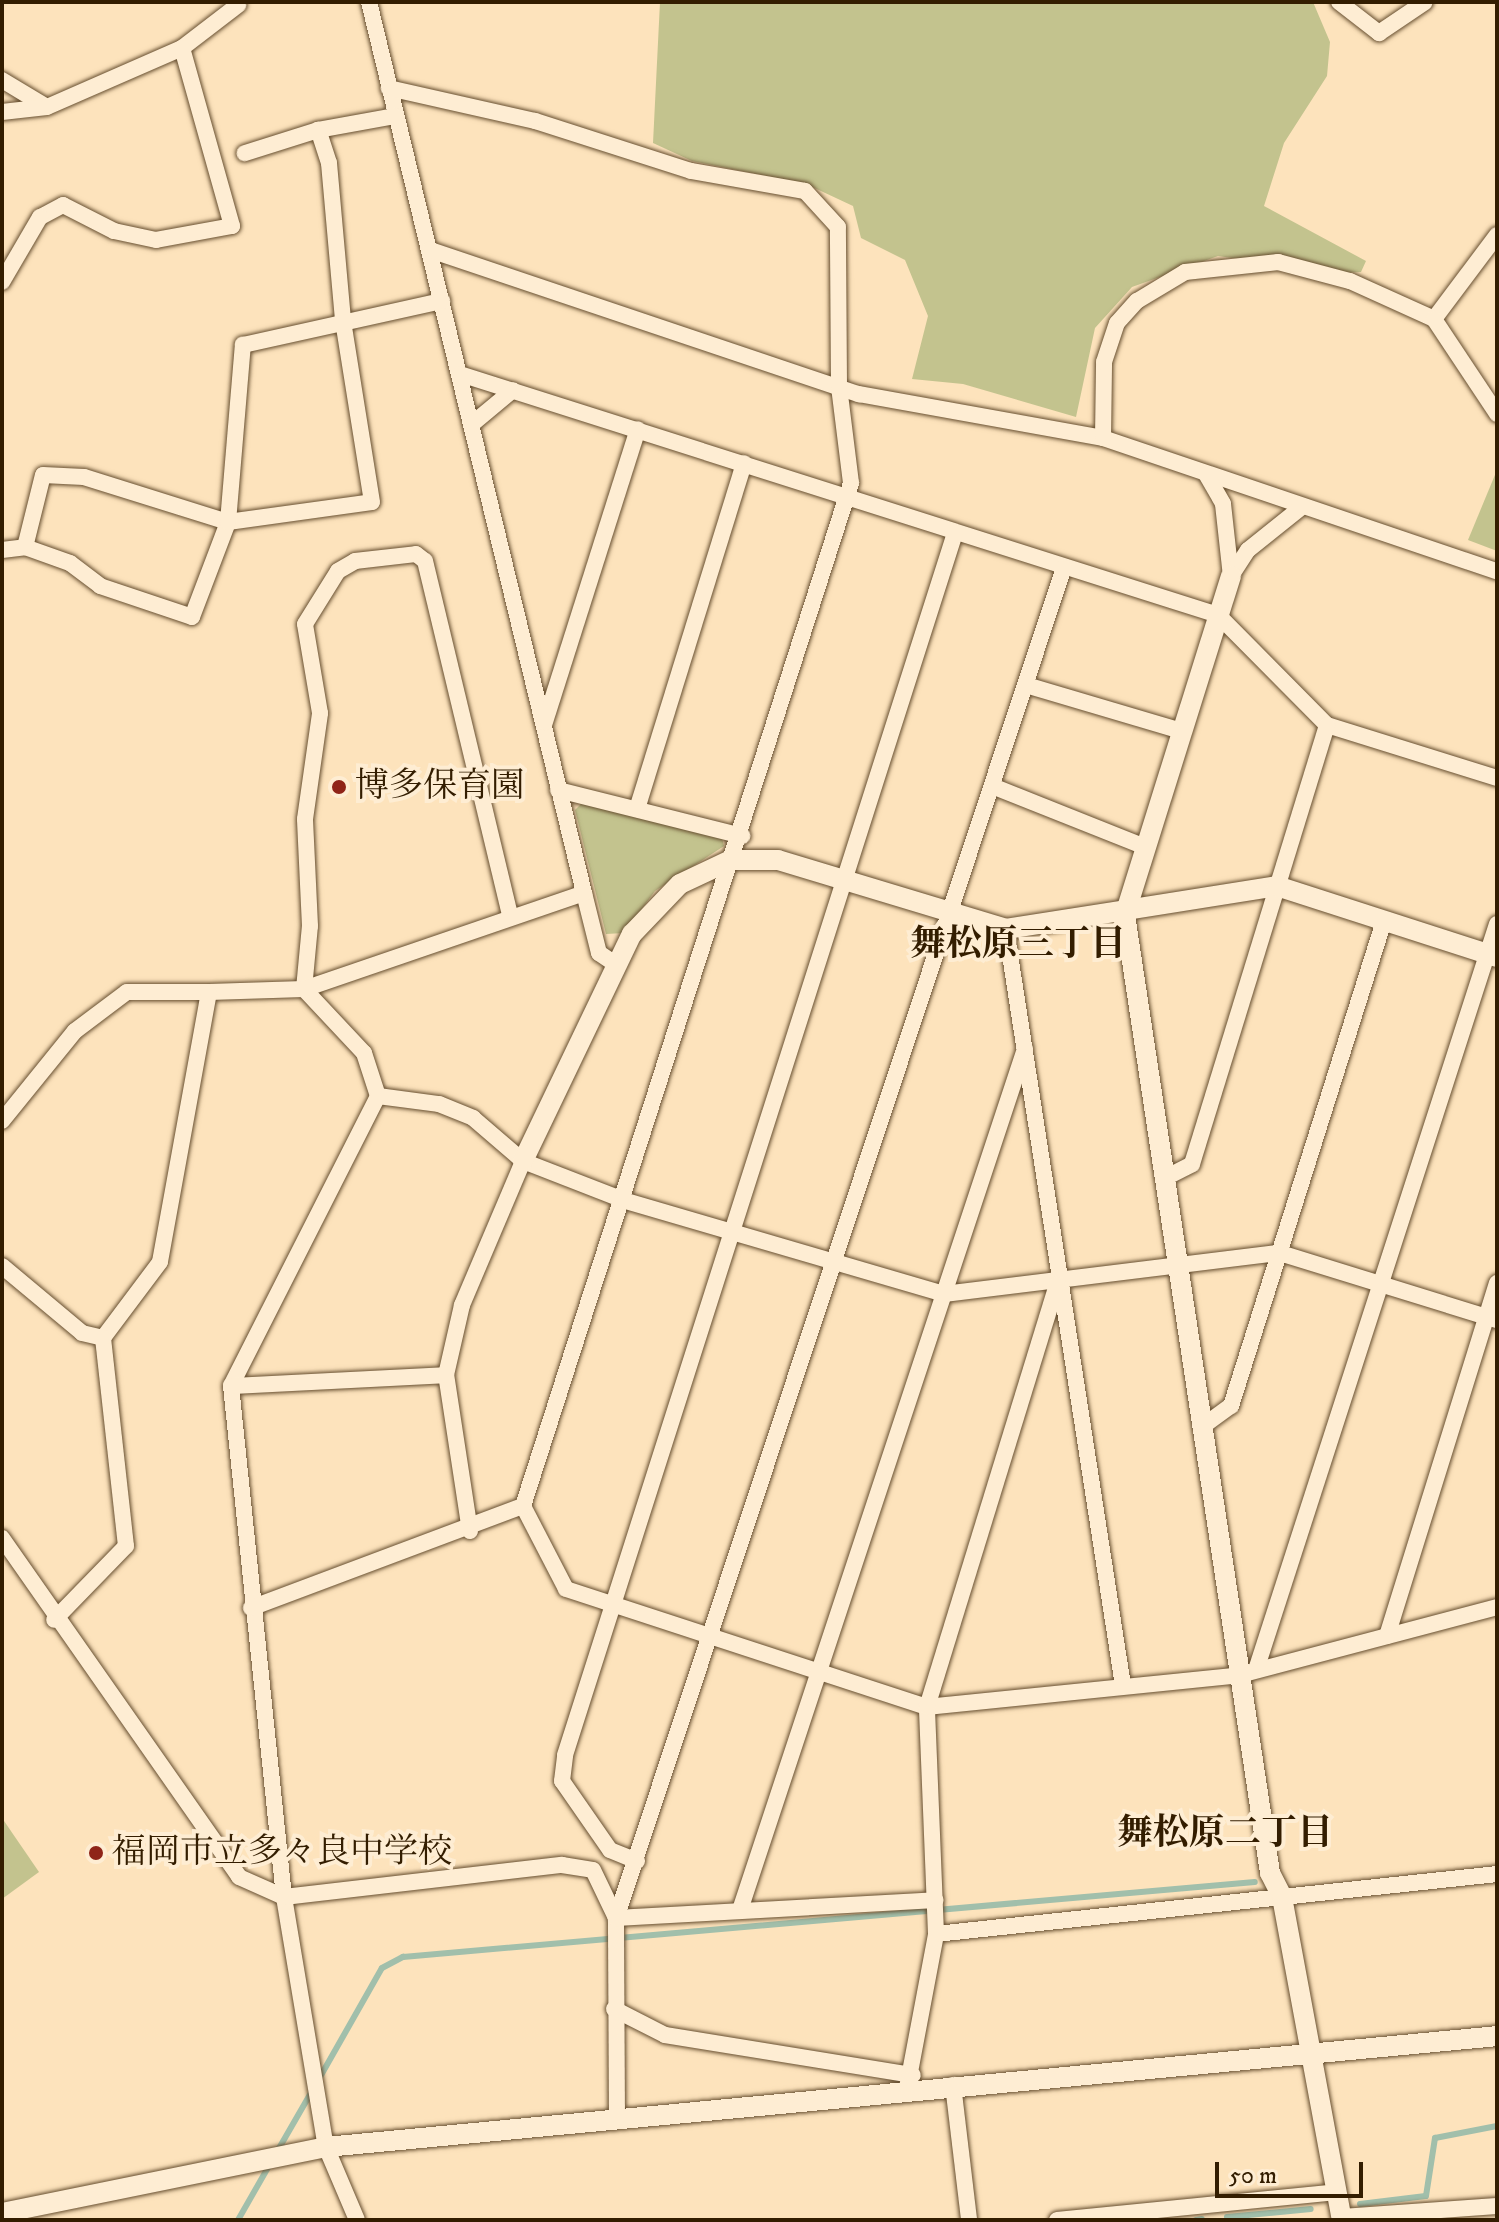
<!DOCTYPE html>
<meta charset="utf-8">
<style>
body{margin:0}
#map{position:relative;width:1499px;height:2222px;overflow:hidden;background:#fde3bc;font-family:"IM FELL DW Pica","Noto Serif JP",serif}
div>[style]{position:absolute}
.green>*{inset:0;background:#c3c38e}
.stream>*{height:6px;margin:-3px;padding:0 3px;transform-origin:3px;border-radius:3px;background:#a1bfab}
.roads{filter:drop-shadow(0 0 2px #664e2f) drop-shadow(0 0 2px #664e2f)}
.minor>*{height:16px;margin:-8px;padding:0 8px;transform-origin:8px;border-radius:8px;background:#feedd3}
.tertiary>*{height:20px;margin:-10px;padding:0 10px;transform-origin:10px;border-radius:10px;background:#feedd3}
.dots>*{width:22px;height:22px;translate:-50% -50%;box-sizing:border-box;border:4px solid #feedd3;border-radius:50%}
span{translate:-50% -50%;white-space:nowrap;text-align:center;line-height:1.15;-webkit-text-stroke:8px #feedd3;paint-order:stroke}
.poi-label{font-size:34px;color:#331d00}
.left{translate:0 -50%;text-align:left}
.neighbourhood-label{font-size:36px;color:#331d00;font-weight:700}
.frame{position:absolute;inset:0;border:4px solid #331d00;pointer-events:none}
.scale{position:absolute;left:1215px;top:2162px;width:148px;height:36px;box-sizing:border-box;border:4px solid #331d00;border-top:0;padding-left:10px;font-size:24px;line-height:28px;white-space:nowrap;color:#331d00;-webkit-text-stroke:6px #feedd3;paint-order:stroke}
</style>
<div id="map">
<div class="green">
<i style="clip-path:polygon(660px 2px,1313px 2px,1330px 42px,1327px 76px,1284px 143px,1264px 206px,1366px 261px,1361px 272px,1341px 273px,1218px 256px,1132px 287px,1095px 328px,1076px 417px,963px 384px,912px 379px,928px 316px,905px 260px,861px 238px,853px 206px,806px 184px,692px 161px,653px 143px)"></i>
<i style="clip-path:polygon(1497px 470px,1497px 551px,1468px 540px)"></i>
<i style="clip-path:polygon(583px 802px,722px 838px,724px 846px,655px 891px,624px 933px,606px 934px,575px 810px)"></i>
<i style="clip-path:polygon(2px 1818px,39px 1872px,2px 1899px)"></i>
</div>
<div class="stream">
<i style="left:320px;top:2077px;width:125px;rotate:-60.4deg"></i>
<i style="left:382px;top:1968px;width:24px;rotate:-28deg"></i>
<i style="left:403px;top:1957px;width:855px;rotate:-5.03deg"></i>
<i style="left:278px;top:2150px;width:68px;rotate:-60deg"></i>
<i style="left:1360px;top:2204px;width:66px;rotate:-6.9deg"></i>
<i style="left:1426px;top:2196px;width:59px;rotate:-81.2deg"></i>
<i style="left:1435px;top:2138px;width:63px;rotate:-11deg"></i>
<i style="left:1227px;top:2217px;width:84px;rotate:-5.4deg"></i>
<i style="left:238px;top:2220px;width:64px;rotate:-60.3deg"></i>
<i style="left:1196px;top:2220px;width:6px;rotate:-9deg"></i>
</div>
<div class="roads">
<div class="minor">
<i style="left:369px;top:2px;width:917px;rotate:76.43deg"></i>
<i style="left:584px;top:893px;width:62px;rotate:76deg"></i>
<i style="left:599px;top:953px;width:22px;rotate:34deg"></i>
<i style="left:1339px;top:2px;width:51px;rotate:37.8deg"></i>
<i style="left:1379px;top:33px;width:55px;rotate:-34deg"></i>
<i style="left:182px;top:48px;width:71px;rotate:-37.5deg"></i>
<i style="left:2px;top:80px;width:52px;rotate:31deg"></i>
<i style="left:2px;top:112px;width:45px;rotate:-6.3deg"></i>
<i style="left:47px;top:107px;width:147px;rotate:-23.6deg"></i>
<i style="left:182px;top:48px;width:185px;rotate:74.3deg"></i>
<i style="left:232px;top:226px;width:77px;rotate:169.6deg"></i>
<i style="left:156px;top:240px;width:43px;rotate:-167.9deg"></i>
<i style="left:114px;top:231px;width:57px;rotate:-153deg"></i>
<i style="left:63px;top:205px;width:26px;rotate:152deg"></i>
<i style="left:40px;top:217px;width:75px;rotate:120.3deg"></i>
<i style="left:318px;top:130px;width:78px;rotate:-10.3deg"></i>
<i style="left:430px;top:250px;width:453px;rotate:18.6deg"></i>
<i style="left:859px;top:394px;width:248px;rotate:10.2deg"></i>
<i style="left:1103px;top:438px;width:416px;rotate:18.7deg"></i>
<i style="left:1434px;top:319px;width:105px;rotate:-53.1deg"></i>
<i style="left:460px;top:374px;width:795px;rotate:17.64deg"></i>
<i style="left:1218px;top:615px;width:155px;rotate:45.3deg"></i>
<i style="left:1327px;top:725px;width:178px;rotate:17.3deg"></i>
<i style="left:472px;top:424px;width:53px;rotate:-39.7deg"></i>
<i style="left:1103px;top:438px;width:76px;rotate:-89.2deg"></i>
<i style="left:1104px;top:362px;width:41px;rotate:-71.6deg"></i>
<i style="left:1117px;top:323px;width:30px;rotate:-48deg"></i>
<i style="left:1137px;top:301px;width:56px;rotate:-31.1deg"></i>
<i style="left:1185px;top:272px;width:94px;rotate:-6.1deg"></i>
<i style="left:1278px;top:262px;width:74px;rotate:14.8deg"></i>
<i style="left:1350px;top:281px;width:92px;rotate:24.3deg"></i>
<i style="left:1434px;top:319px;width:114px;rotate:56.4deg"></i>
<i style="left:1206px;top:474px;width:34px;rotate:60deg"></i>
<i style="left:1223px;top:504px;width:72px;rotate:83.7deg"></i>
<i style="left:25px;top:547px;width:48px;rotate:19.6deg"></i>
<i style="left:70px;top:563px;width:38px;rotate:37deg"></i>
<i style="left:100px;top:586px;width:97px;rotate:18.6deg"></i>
<i style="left:192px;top:617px;width:102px;rotate:-69.2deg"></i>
<i style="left:228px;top:522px;width:145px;rotate:-7.9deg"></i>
<i style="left:372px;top:502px;width:184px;rotate:-99.1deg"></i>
<i style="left:343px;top:320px;width:158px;rotate:-95.1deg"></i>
<i style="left:329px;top:163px;width:35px;rotate:-108deg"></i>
<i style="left:318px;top:130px;width:77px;rotate:162.5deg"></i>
<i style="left:2px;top:550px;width:23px;rotate:-7deg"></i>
<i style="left:25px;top:547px;width:74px;rotate:-76deg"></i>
<i style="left:43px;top:475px;width:41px;rotate:2.8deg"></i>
<i style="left:84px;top:477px;width:151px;rotate:17.4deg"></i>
<i style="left:228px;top:522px;width:178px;rotate:-85.2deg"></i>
<i style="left:243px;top:345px;width:204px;rotate:-12.5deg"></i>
<i style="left:1231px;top:576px;width:31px;rotate:-57deg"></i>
<i style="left:1248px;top:550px;width:70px;rotate:-38.7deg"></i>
<i style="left:1026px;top:685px;width:162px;rotate:16.5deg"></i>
<i style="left:545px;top:722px;width:307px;rotate:-72.4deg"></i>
<i style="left:992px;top:786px;width:162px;rotate:21.7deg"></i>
<i style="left:558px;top:790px;width:190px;rotate:14deg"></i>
<i style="left:637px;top:809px;width:362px;rotate:-72.8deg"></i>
<i style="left:1006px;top:929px;width:766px;rotate:81.21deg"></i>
<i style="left:304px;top:989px;width:88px;rotate:46.8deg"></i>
<i style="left:364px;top:1053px;width:45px;rotate:72deg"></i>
<i style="left:378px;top:1096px;width:325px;rotate:116.9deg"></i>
<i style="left:231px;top:1386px;width:514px;rotate:84.08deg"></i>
<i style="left:284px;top:1897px;width:254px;rotate:80.5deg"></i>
<i style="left:326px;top:2147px;width:79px;rotate:67deg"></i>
<i style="left:304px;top:989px;width:63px;rotate:-84.6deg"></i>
<i style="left:310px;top:926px;width:107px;rotate:-92.7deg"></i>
<i style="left:305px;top:819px;width:107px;rotate:-81.9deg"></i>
<i style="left:320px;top:713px;width:90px;rotate:-99.6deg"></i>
<i style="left:305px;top:624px;width:62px;rotate:-58.1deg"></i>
<i style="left:338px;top:571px;width:20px;rotate:-30deg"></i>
<i style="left:355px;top:561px;width:61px;rotate:-6.5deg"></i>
<i style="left:416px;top:554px;width:11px;rotate:38deg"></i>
<i style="left:425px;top:561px;width:364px;rotate:76.5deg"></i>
<i style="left:209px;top:992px;width:95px;rotate:-1.8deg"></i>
<i style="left:304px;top:989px;width:296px;rotate:-18.9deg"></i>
<i style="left:378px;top:1096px;width:62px;rotate:7.5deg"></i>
<i style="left:439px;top:1104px;width:37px;rotate:22deg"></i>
<i style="left:473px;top:1118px;width:66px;rotate:40.7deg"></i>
<i style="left:523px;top:1161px;width:110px;rotate:21.2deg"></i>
<i style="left:626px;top:1201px;width:331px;rotate:16.3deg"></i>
<i style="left:944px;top:1294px;width:338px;rotate:-7deg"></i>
<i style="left:1280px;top:1253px;width:227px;rotate:17.2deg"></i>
<i style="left:2px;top:1121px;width:116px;rotate:-51deg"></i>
<i style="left:75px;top:1031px;width:65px;rotate:-36.9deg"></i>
<i style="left:127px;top:992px;width:82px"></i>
<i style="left:209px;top:992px;width:274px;rotate:100.3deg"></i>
<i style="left:160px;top:1262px;width:95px;rotate:126.9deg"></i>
<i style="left:103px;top:1338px;width:209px;rotate:83.7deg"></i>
<i style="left:126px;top:1546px;width:103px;rotate:134.2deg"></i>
<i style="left:1165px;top:1178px;width:30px;rotate:-27deg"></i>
<i style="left:1192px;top:1164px;width:459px;rotate:-72.9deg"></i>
<i style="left:2px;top:1266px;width:104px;rotate:39.9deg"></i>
<i style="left:82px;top:1333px;width:22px;rotate:13deg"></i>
<i style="left:231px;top:1386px;width:215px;rotate:-2.9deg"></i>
<i style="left:1203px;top:1426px;width:34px;rotate:-36deg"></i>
<i style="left:1231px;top:1406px;width:505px;rotate:-72.5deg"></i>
<i style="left:523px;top:1506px;width:93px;rotate:62.6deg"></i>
<i style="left:566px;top:1589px;width:380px;rotate:18.1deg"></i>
<i style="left:927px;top:1707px;width:315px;rotate:-5.8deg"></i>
<i style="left:1240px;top:1675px;width:266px;rotate:-14.8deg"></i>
<i style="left:470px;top:1531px;width:158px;rotate:-98.7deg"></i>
<i style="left:446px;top:1375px;width:72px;rotate:-77.1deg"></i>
<i style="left:462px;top:1305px;width:156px;rotate:-67deg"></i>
<i style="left:2px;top:1538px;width:414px;rotate:55deg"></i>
<i style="left:239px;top:1877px;width:49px;rotate:24deg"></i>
<i style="left:284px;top:1897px;width:280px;rotate:-6.6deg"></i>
<i style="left:562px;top:1865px;width:31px;rotate:9deg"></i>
<i style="left:593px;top:1870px;width:53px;rotate:64.4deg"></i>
<i style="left:251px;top:1608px;width:290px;rotate:-20.6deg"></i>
<i style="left:523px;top:1506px;width:1074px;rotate:-72.22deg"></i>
<i style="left:851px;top:483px;width:98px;rotate:-97.1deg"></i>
<i style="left:839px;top:386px;width:159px;rotate:-90.4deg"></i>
<i style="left:838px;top:227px;width:49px;rotate:-132.5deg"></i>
<i style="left:805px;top:191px;width:116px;rotate:-170deg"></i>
<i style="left:691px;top:171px;width:164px;rotate:-162.2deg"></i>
<i style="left:535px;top:121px;width:150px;rotate:-167.3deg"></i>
<i style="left:1387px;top:1636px;width:370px;rotate:-72.7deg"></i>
<i style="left:1256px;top:1670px;width:784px;rotate:-72.1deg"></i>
<i style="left:637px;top:1861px;width:29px;rotate:-158deg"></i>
<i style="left:610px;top:1850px;width:84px;rotate:-124.8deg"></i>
<i style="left:562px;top:1781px;width:26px;rotate:-83deg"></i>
<i style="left:565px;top:1755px;width:1283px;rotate:-72.3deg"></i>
<i style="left:741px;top:1907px;width:904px;rotate:-71.69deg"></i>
<i style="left:616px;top:1918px;width:320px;rotate:-3.2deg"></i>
<i style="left:936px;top:1934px;width:564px;rotate:-6.1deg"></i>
<i style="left:614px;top:2009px;width:57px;rotate:27deg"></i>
<i style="left:665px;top:2035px;width:251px;rotate:9.2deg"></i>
<i style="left:953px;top:2085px;width:136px;rotate:83.2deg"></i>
<i style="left:907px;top:2088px;width:157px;rotate:-79.3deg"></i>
<i style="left:936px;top:1934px;width:227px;rotate:-92.3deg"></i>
<i style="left:927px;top:1707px;width:442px;rotate:-72.9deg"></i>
<i style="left:617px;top:2119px;width:201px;rotate:-90.3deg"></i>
<i style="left:616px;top:1918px;width:1423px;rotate:-71.65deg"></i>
<i style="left:1342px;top:2217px;width:155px;rotate:-4.1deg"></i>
<i style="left:1057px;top:2220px;width:281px;rotate:-5.7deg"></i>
</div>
<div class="tertiary">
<i style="left:1231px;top:576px;width:355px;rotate:107.4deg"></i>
<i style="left:1125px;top:915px;width:969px;rotate:81.39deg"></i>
<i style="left:1270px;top:1873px;width:27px;rotate:63deg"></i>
<i style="left:1282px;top:1897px;width:329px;rotate:79.5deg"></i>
<i style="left:523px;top:1161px;width:252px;rotate:-64.4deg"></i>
<i style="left:632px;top:934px;width:69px;rotate:-46.2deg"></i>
<i style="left:680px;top:884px;width:56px;rotate:-25.2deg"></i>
<i style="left:731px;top:860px;width:47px"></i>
<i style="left:778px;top:860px;width:238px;rotate:16.8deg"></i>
<i style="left:1006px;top:929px;width:274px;rotate:-9deg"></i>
<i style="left:1277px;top:886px;width:231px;rotate:17.9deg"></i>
<i style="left:2px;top:2213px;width:331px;rotate:-11.5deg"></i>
<i style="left:326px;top:2147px;width:1176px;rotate:-5.41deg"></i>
</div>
</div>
<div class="dots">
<i style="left:339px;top:787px;background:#8f2418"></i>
<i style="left:96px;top:1853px;background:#8f2418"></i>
</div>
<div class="poi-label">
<span class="left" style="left:355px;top:787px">博多保育園</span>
<span class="left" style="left:112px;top:1853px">福岡市立多々良中学校</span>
</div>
<div class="neighbourhood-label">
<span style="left:1018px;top:945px">舞松原三丁目</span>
<span style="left:1225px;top:1834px">舞松原二丁目</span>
</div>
<div class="frame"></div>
<div class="scale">50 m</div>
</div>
